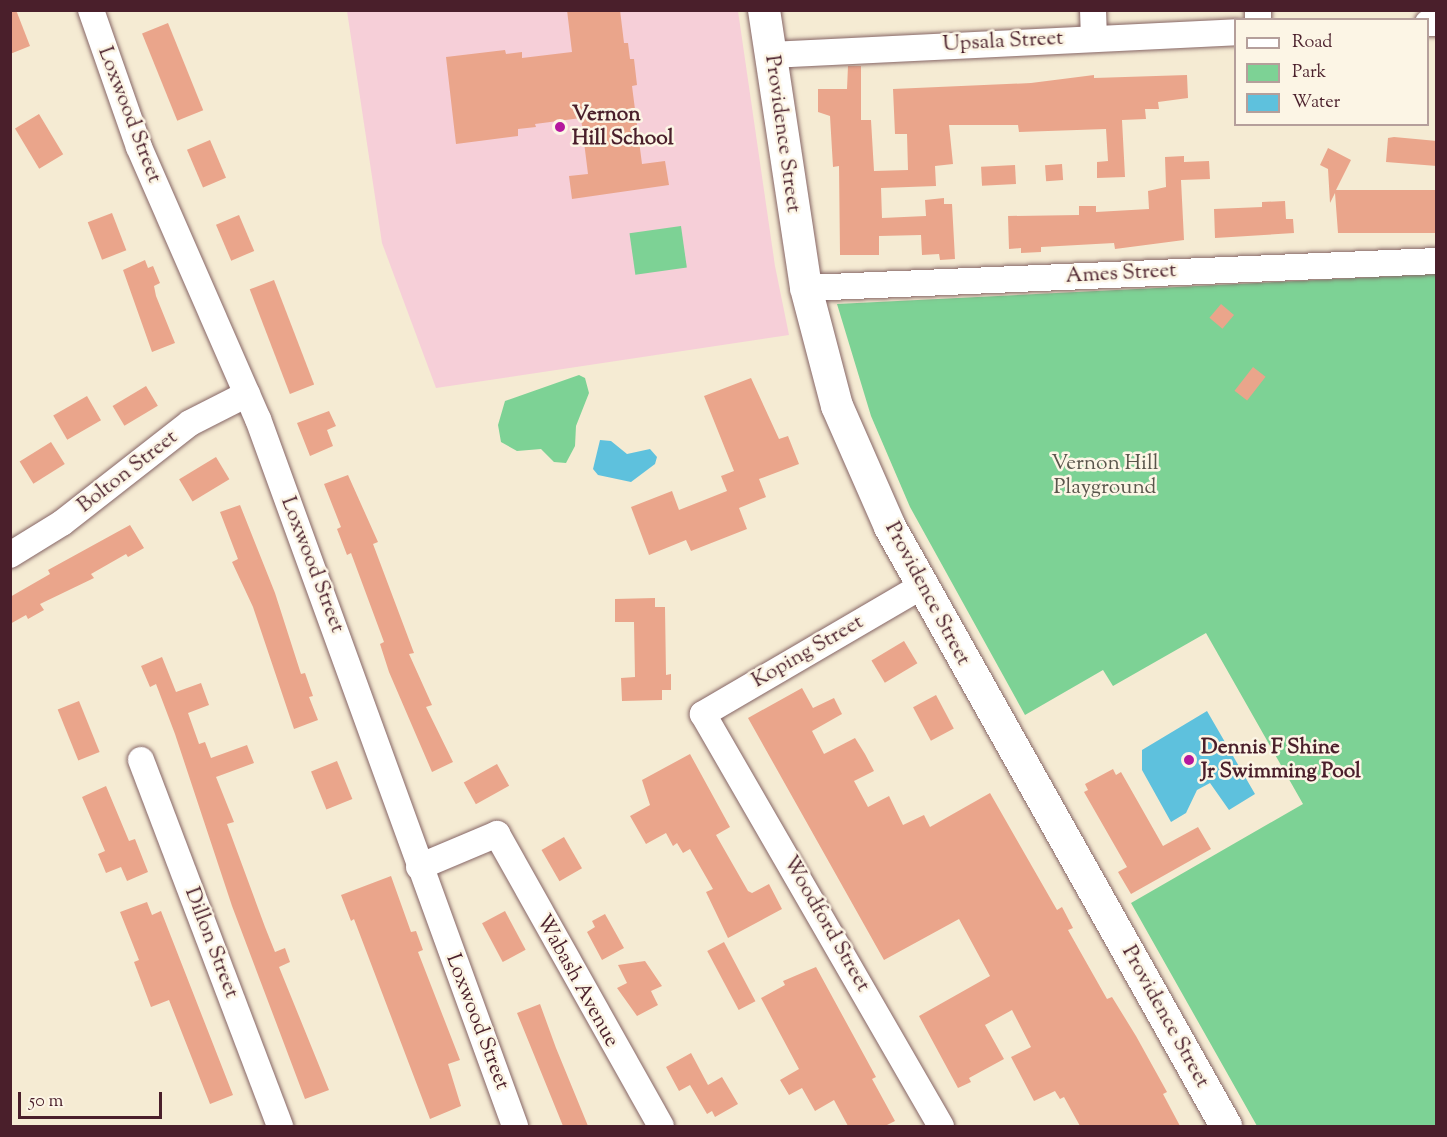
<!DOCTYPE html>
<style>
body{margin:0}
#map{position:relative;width:1447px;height:1137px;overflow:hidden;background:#f5ebd3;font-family:"Sorts Mill Goudy",serif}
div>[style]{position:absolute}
.built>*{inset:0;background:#f6cfd8}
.green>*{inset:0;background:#7dd295;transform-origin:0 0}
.water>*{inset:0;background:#5ec1dd}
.building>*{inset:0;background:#eaa58b;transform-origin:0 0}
.roads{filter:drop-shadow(0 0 2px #866666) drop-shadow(0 0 2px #866666)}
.minor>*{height:26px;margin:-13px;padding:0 13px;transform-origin:13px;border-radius:13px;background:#fff}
.major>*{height:32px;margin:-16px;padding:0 16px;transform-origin:16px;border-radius:16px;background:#fff}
.dots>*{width:16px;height:16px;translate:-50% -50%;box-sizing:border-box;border:3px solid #fcf5e5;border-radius:50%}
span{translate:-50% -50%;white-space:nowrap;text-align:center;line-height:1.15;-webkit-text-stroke:5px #fcf5e5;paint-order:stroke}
.street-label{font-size:21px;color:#4a1f2b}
.poi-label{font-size:21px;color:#4a1f2b;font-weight:700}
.left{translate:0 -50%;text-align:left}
.park-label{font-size:21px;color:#59554b}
.frame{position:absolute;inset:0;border:12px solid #4a1f2b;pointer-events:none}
.legend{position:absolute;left:1234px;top:18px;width:195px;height:108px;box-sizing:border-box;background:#fcf5e5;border:2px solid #b59f9b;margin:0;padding:8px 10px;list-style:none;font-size:18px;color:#4a1f2b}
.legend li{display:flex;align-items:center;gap:12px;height:30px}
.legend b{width:30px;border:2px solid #b59f9b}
.scale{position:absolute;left:18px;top:1092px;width:144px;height:27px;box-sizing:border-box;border:3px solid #4a1f2b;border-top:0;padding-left:8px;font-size:18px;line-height:21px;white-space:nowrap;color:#4a1f2b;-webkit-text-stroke:4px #fcf5e5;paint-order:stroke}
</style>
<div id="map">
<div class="built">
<i style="clip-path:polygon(347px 11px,738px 11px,775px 266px,789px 335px,436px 388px,382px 243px)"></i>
</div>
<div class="green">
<i style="left:681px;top:226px;width:42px;height:52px;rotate:82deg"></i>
<i style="clip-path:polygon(1436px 274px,1436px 1126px,1257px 1126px,1131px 903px,1303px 804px,1206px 633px,1113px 686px,1103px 670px,1025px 715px,910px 507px,871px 416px,837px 304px)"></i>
<i style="clip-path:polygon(579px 375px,585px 378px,589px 393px,576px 426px,575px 446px,566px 463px,554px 462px,541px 449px,517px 451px,501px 442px,498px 425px,505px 401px)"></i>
</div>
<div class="water">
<i style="clip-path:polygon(600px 440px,611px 441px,627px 454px,650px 449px,657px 457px,655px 464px,631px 482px,598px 475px,593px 469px)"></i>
<i style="clip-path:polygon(1207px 711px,1255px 794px,1229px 810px,1210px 783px,1197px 790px,1186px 813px,1171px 822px,1142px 770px,1142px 750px)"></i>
</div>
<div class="building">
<i style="clip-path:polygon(10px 10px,16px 10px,30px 46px,10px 54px)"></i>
<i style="clip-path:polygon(567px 10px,620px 10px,624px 43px,628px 43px,630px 59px,634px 59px,637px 85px,632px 86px,642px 164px,665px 161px,669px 185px,572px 199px,569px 176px,588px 174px,581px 118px,535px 124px,536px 127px,518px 129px,518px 136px,456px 144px,446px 57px,505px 50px,506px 54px,522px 52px,522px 58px,572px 52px)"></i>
<i style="left:168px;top:23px;width:94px;height:28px;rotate:68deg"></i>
<i style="clip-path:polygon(848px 66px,861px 66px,861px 120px,871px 120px,874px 171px,908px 170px,907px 134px,895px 134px,893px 89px,1031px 83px,1094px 75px,1094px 78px,1187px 75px,1188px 98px,1158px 102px,1159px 109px,1145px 109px,1146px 119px,1122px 120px,1125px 177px,1097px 178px,1097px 162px,1108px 161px,1106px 129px,1019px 132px,1018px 125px,949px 125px,953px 164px,935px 166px,936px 186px,881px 188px,882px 218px,926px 216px,925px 200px,944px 198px,944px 204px,952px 204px,955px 259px,940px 260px,939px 254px,922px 255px,921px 235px,879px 236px,879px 255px,840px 255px,839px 166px,833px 167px,830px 116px,818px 112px,818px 89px,847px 89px)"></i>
<i style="left:39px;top:114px;width:47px;height:28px;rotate:59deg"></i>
<i style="clip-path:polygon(1394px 137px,1437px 141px,1437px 166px,1386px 162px,1388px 138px)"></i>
<i style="left:210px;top:140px;width:41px;height:25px;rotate:67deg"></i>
<i style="clip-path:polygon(1328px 148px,1351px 160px,1336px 190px,1437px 190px,1437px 233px,1338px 233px,1335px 193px,1330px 203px,1328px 169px,1320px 165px)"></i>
<i style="clip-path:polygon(1184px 156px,1184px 162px,1209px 161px,1210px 179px,1181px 180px,1184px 240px,1115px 249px,1114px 243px,1041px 247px,1041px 252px,1021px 253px,1021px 248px,1009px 249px,1008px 216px,1079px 215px,1079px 206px,1096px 206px,1096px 212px,1149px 209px,1148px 191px,1166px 187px,1165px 157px)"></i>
<i style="left:1062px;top:164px;width:16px;height:17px;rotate:86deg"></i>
<i style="left:1015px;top:165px;width:19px;height:34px;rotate:87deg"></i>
<i style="clip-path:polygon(1285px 201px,1286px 219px,1293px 219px,1294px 233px,1215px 238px,1214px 209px,1262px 207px,1262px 202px)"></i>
<i style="left:112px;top:213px;width:40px;height:26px;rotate:69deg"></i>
<i style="left:239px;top:215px;width:39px;height:25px;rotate:67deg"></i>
<i style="clip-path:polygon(145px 260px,148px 268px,153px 266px,160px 283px,154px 286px,156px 296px,175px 343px,152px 352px,123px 270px)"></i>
<i style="left:274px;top:280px;width:112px;height:26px;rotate:69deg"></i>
<i style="left:1221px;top:304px;width:17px;height:18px;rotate:40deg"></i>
<i style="left:1253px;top:367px;width:16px;height:30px;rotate:38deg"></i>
<i style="clip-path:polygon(751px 378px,779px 439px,788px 436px,799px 464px,759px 479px,766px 497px,739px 508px,747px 529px,691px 551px,686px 540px,649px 555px,631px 507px,672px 491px,679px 510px,727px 491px,721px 476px,734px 471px,704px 396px)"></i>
<i style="left:146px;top:386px;width:23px;height:39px;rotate:59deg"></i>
<i style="left:87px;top:396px;width:28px;height:39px;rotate:60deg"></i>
<i style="clip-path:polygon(329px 411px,336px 426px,327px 430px,333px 446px,310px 456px,297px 423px)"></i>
<i style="left:51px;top:442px;width:26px;height:37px;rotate:58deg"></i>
<i style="left:216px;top:457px;width:26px;height:43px;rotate:59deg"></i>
<i style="clip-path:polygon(348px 475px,378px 542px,373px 544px,414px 653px,409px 654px,432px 705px,426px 707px,453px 762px,432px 772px,389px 672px,380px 644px,384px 642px,351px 553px,347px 555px,337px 529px,341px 527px,324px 484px)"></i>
<i style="clip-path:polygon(240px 505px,275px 593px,301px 674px,305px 673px,313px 696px,309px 697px,318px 720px,294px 729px,253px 607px,232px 562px,238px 559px,220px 512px)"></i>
<i style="clip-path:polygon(130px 525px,144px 548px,128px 557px,126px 554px,91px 574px,94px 578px,40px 604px,44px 610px,28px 619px,26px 615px,10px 624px,10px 597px,50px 574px,48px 570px)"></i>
<i style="clip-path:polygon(655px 598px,655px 607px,665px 607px,666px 675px,671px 674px,671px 690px,662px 690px,662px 700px,622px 701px,621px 678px,635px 677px,634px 622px,615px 622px,615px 599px)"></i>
<i style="left:904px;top:641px;width:26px;height:38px;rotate:59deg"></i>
<i style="clip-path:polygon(162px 657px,176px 692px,201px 683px,209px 705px,188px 713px,199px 744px,205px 742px,211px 758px,247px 745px,254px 763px,216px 777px,234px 822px,227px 824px,265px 927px,275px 952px,285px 948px,290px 962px,279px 967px,329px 1090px,305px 1099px,232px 906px,175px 734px,156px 684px,150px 687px,141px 666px)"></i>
<i style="clip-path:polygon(802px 688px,813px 708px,834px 698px,842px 714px,812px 731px,824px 754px,855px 738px,865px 754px,874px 771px,854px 781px,868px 807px,889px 796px,903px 825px,924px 815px,930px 827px,990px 793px,1057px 910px,1062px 907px,1073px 928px,1068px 930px,1107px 999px,1112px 997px,1136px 1036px,1167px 1092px,1163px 1094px,1180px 1126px,1080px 1126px,1064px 1097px,1060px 1099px,1055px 1091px,1034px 1101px,1011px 1057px,1031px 1047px,1012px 1010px,985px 1025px,1004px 1059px,969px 1078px,971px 1082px,958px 1088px,919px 1016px,990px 976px,959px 919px,884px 960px,748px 718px)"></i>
<i style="left:936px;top:695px;width:38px;height:26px;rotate:62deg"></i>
<i style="left:79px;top:701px;width:55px;height:23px;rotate:68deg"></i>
<i style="clip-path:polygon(690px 754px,730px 827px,716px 835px,748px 891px,752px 893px,769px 884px,782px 909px,728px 938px,706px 892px,713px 889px,690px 849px,683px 853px,677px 843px,673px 846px,666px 833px,646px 844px,630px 816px,650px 805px,642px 780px)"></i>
<i style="left:337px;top:761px;width:41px;height:28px;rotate:68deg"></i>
<i style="left:497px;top:764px;width:25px;height:38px;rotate:61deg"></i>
<i style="clip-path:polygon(1113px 769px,1116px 775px,1121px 772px,1163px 846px,1198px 827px,1211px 849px,1131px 894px,1118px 872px,1127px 867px,1084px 792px,1088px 790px,1085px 784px)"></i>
<i style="clip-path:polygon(106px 786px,129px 841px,135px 839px,148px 872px,127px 881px,121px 867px,106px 873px,98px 854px,105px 851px,82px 797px)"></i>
<i style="left:564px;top:837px;width:36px;height:26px;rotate:60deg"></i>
<i style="clip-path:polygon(391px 876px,411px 932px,416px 931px,423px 950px,418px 952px,460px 1060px,448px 1064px,461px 1106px,430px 1119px,354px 919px,351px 921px,341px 895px)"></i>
<i style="clip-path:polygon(147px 902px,152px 915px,161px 911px,233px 1095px,210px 1104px,169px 1000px,151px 1007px,134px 962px,139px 960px,120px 912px)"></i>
<i style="left:505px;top:911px;width:44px;height:26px;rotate:62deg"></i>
<i style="clip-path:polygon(605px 914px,624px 948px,602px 960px,587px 932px,595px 927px,592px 921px)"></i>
<i style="left:724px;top:942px;width:67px;height:19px;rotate:62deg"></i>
<i style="clip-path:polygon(645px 961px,662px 986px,651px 991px,658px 1005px,637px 1016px,617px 988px,627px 983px,618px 965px)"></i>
<i style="clip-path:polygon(816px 967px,876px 1077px,872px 1079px,895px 1121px,885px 1126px,848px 1126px,834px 1100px,815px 1111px,802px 1088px,789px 1095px,780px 1080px,799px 1069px,761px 998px,785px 985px,783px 981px)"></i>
<i style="clip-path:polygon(540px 1004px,556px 1048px,588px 1126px,563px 1126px,517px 1013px)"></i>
<i style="clip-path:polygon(691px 1053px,708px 1085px,722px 1077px,738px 1104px,715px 1117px,712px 1111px,707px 1114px,690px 1085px,679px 1091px,666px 1067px)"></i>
</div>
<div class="roads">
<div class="minor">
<i style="left:91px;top:10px;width:145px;rotate:70.7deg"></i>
<i style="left:139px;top:147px;width:297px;rotate:66.4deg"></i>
<i style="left:258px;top:419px;width:752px;rotate:70.02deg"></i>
<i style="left:1093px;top:10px;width:27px;rotate:88deg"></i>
<i style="left:1258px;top:20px;width:10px;rotate:-90deg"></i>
<i style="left:1428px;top:23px;width:8px"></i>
<i style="left:770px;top:55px;width:467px;rotate:-2.8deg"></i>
<i style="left:806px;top:288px;width:631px;rotate:-2.45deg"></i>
<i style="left:10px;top:555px;width:61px;rotate:-31.6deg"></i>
<i style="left:62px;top:523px;width:162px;rotate:-38deg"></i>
<i style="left:190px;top:423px;width:64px;rotate:-27deg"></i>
<i style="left:922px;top:586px;width:254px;rotate:149.7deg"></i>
<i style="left:703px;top:714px;width:476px;rotate:60deg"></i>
<i style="left:141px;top:760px;width:392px;rotate:69.2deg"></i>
<i style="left:419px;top:867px;width:85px;rotate:-22.9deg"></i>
<i style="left:497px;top:834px;width:335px;rotate:60.7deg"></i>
</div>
<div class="major">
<i style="left:764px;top:10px;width:281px;rotate:81.4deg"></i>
<i style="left:806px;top:288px;width:122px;rotate:75.3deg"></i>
<i style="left:837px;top:406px;width:132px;rotate:66.3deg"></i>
<i style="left:890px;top:527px;width:687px;rotate:60.71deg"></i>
</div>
</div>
<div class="dots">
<i style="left:560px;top:127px;background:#b5179e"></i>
<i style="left:1189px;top:760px;background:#b5179e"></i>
</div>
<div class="street-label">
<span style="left:1003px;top:42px;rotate:-3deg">Upsala Street</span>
<span style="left:129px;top:115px;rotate:69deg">Loxwood Street</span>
<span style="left:782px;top:134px;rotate:82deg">Providence Street</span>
<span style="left:1121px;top:274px;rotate:-3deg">Ames Street</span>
<span style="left:128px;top:472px;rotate:-38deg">Bolton Street</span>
<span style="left:312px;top:565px;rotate:69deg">Loxwood Street</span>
<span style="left:927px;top:594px;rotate:62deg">Providence Street</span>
<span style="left:808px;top:652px;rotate:-30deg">Koping Street</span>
<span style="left:826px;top:924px;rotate:60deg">Woodford Street</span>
<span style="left:211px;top:943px;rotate:69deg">Dillon Street</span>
<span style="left:577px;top:981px;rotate:61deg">Wabash Avenue</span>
<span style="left:1165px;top:1017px;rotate:61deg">Providence Street</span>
<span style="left:477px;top:1022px;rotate:69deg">Loxwood Street</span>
</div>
<div class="poi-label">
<span class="left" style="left:572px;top:127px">Vernon<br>Hill School</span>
<span class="left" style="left:1201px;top:760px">Dennis F Shine<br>Jr Swimming Pool</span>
</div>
<div class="park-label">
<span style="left:1105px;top:476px">Vernon Hill<br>Playground</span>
</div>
<div class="frame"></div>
<ul class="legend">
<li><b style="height:8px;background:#fff"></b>Road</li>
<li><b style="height:16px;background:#7dd295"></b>Park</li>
<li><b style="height:16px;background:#5ec1dd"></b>Water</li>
</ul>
<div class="scale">50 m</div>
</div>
